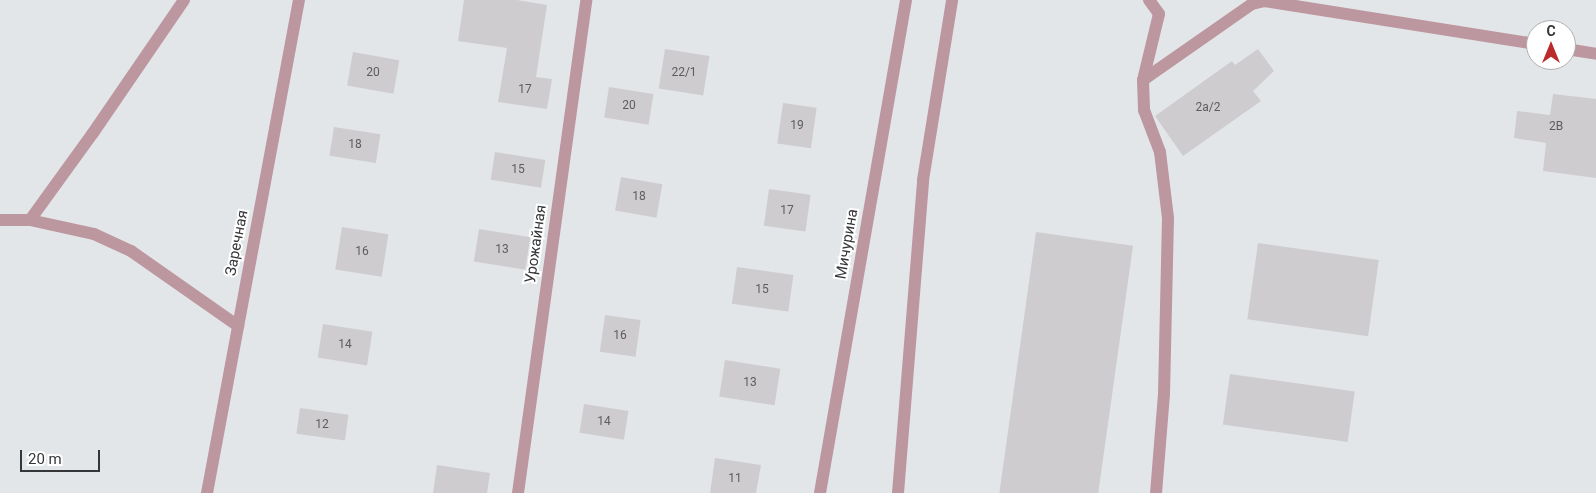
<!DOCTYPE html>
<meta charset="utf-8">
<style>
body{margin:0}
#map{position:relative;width:1596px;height:493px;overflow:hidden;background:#e3e6e8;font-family:Roboto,sans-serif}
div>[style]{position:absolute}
.building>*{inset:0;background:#cfcccf;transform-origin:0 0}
.service>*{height:12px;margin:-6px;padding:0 6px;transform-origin:6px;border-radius:6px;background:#bd979f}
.minor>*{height:12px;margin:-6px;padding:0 6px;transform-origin:6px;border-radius:6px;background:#bd979f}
span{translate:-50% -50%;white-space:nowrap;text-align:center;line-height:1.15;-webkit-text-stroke:4px #fff;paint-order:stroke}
.number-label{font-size:12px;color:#5c5c5e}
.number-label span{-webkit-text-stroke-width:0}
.street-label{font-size:15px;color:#353638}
.north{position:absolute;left:1526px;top:20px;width:50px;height:50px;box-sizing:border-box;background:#fff;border:1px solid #aeafaf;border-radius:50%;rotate:0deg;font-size:14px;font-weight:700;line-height:20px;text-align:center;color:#353638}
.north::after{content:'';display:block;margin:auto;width:18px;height:22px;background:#bb2b2b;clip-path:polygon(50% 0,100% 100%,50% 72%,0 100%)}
.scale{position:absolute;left:20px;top:450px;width:80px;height:22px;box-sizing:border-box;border:2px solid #353638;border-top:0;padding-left:6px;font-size:15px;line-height:18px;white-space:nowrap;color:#353638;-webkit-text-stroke:4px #fff;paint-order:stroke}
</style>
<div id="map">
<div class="building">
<i style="clip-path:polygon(464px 0,517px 0,547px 5px,536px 77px,552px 79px,547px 109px,498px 102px,507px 48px,458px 41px)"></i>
<i style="left:665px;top:49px;width:45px;height:40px;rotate:9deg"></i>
<i style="clip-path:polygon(1258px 49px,1274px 71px,1253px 91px,1261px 101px,1183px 156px,1155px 116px,1232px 61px,1235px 65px)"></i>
<i style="left:353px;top:52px;width:47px;height:34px;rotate:10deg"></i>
<i style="left:609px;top:87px;width:45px;height:31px;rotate:9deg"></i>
<i style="clip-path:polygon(1553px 94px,1596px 99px,1596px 178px,1543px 171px,1546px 143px,1514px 138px,1517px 111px,1550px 115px)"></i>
<i style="left:783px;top:103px;width:34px;height:41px;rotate:8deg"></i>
<i style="left:334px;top:127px;width:47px;height:29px;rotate:9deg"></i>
<i style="left:495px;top:152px;width:51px;height:28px;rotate:9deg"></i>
<i style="left:621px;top:177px;width:42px;height:34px;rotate:10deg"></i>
<i style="left:769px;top:189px;width:42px;height:37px;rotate:8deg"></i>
<i style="left:342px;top:227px;width:47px;height:43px;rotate:9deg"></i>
<i style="left:479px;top:229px;width:52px;height:33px;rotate:9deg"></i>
<i style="left:1036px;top:232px;width:98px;height:264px;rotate:8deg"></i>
<i style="left:1258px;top:243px;width:122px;height:77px;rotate:8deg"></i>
<i style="left:737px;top:267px;width:57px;height:37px;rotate:8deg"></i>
<i style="left:605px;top:315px;width:36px;height:37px;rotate:8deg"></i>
<i style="left:323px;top:324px;width:50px;height:34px;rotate:9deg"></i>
<i style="left:725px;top:360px;width:56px;height:37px;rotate:9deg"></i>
<i style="left:1230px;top:374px;width:126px;height:51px;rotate:8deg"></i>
<i style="left:584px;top:404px;width:45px;height:29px;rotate:9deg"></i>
<i style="left:300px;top:408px;width:49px;height:26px;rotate:8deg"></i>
<i style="clip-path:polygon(715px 458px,761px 465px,756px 493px,710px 493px)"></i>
<i style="clip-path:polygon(437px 465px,490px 473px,487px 493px,433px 493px)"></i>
</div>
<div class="service">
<i style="left:1149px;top:0;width:17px;rotate:54deg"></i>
<i style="left:1159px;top:14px;width:68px;rotate:103.6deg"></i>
<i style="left:1143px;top:80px;width:30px;rotate:88deg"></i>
<i style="left:1144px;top:110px;width:45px;rotate:69.1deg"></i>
<i style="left:1160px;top:152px;width:66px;rotate:83.1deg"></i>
<i style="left:1168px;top:218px;width:176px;rotate:91.3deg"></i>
<i style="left:1164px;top:394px;width:99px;rotate:94.6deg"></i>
<i style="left:1566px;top:49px;width:30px;rotate:9deg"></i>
<i style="left:1143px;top:80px;width:133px;rotate:-34.9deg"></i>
<i style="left:1252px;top:4px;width:12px;rotate:-14deg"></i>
<i style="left:1264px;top:1px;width:275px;rotate:9deg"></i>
<i style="left:898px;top:493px;width:314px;rotate:-85.4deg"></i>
<i style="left:923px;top:180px;width:182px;rotate:-80.8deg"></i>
</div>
<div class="minor">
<i style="left:0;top:220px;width:30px"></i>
<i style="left:30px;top:220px;width:107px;rotate:-54.1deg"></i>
<i style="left:93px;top:133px;width:161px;rotate:-55.6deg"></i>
<i style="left:30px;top:220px;width:66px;rotate:12.3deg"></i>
<i style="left:94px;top:234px;width:41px;rotate:24.7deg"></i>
<i style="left:131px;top:251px;width:131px;rotate:35deg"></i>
<i style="left:207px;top:493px;width:502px;rotate:-79.43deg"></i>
<i style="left:518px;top:493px;width:498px;rotate:-82.1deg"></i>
<i style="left:820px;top:493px;width:500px;rotate:-80.1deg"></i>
</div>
<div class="number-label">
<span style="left:373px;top:73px">20</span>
<span style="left:684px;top:73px">22/1</span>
<span style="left:525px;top:90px">17</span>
<span style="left:629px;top:106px">20</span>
<span style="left:1208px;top:108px">2а/2</span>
<span style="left:797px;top:126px">19</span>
<span style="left:1556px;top:127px">2В</span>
<span style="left:355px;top:145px">18</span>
<span style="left:518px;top:170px">15</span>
<span style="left:639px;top:197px">18</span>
<span style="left:787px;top:211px">17</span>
<span style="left:502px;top:250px">13</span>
<span style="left:362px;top:252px">16</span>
<span style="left:762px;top:290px">15</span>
<span style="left:620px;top:336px">16</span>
<span style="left:345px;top:345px">14</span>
<span style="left:750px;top:383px">13</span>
<span style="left:604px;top:422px">14</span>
<span style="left:322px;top:425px">12</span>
<span style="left:735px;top:479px">11</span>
</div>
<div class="street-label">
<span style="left:237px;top:243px;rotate:-79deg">Заречная</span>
<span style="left:536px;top:244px;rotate:-82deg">Урожайная</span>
<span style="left:847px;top:244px;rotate:-80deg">Мичурина</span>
</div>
<div class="north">С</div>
<div class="scale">20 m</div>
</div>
